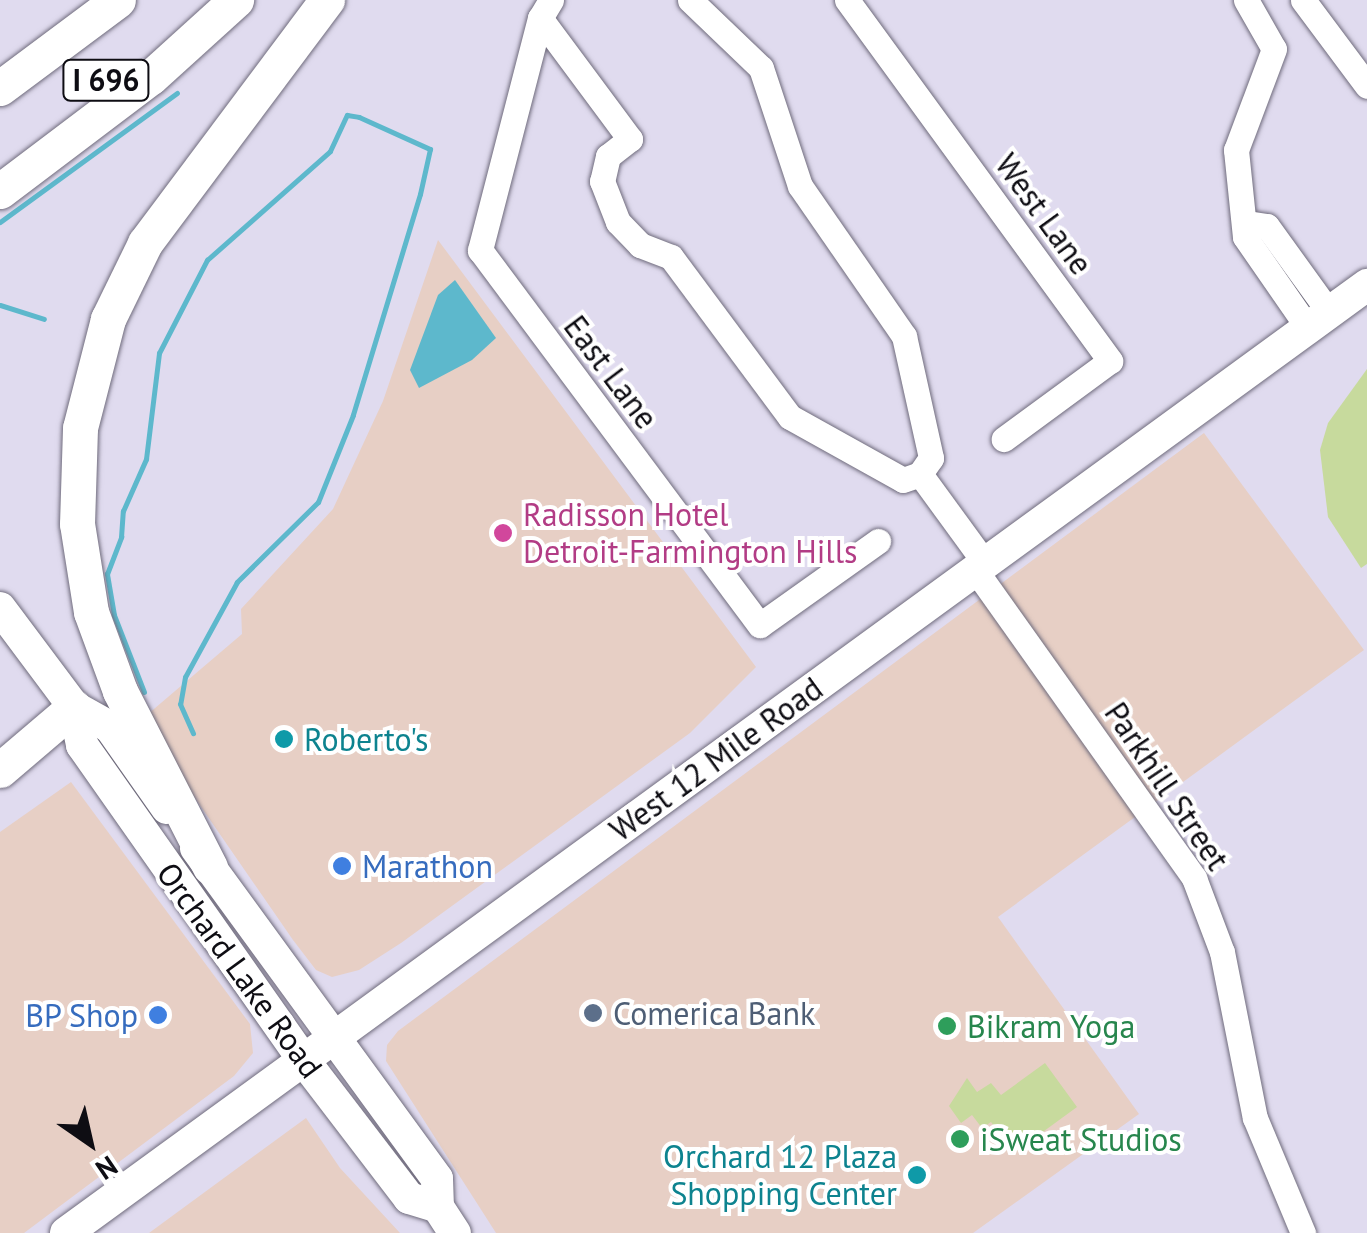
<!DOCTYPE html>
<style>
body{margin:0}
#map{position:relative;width:1367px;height:1233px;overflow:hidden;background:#e0dbef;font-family:"PT Sans",sans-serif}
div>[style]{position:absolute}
.commercial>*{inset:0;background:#e7cfc5}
.green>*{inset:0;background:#c7da9d}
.water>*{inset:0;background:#5db8cc}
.stream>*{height:5px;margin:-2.5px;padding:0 2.5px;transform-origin:2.5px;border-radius:2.5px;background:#5db8cc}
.roads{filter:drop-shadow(0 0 2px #6f6b7c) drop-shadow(0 0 2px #6f6b7c)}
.minor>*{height:25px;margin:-12.5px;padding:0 12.5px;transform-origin:12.5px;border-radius:12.5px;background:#fff}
.major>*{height:32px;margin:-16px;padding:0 16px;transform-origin:16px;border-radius:16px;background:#fff}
.highway>*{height:35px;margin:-17.5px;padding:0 17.5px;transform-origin:17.5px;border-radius:17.5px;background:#fff}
.dots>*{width:28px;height:28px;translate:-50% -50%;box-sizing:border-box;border:5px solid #fff;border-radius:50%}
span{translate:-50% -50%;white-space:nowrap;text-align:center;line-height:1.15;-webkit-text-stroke:8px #fff;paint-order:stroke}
.shield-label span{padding:2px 8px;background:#fff;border:2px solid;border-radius:8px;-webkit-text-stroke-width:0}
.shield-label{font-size:30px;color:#0e0d13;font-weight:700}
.street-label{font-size:32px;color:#0e0d13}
.hotel-label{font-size:32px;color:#b23c85}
.left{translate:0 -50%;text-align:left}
.culture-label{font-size:32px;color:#0d838f}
.right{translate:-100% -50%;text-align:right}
.shop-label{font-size:32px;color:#366cbe}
.service-label{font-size:32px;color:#4e5e75}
.leisure-label{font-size:32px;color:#27864d}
.north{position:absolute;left:40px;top:1093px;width:100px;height:100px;-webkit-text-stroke:8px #fff;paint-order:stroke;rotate:146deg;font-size:28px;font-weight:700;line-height:40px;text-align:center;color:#0e0d13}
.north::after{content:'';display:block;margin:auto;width:35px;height:45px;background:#0e0d13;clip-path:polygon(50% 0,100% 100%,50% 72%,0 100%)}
</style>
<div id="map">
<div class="commercial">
<i style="clip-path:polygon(438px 240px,756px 667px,690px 733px,401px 943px,359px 970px,332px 977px,316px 970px,293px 940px,141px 720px,242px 634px,241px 609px,333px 509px,383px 401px)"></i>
<i style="clip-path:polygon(1204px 433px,1364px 650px,998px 917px,1139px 1114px,973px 1233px,496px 1233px,386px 1061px,387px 1045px,398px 1031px)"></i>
<i style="clip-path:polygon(71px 782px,250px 1024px,253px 1053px,234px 1076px,24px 1233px,0 1233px,0 832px)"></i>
<i style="clip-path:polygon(306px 1118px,340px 1168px,400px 1233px,149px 1233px)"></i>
</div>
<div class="green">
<i style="clip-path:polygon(1367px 369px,1367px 564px,1361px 568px,1328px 517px,1320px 450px,1328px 423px)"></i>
<i style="clip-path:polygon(1045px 1063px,1077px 1107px,1014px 1153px,991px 1122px,982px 1128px,972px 1115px,961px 1123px,949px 1106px,967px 1078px,977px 1092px,991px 1083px,1001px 1095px)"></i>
</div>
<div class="water">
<i style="clip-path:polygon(455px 280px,496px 338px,472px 360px,419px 388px,410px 370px,438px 295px)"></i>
</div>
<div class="stream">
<i style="left:0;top:222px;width:219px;rotate:-36.1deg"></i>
<i style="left:0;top:305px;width:46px;rotate:17.7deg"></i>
<i style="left:144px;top:692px;width:83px;rotate:-111.3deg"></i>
<i style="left:114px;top:615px;width:42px;rotate:-99.7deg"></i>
<i style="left:107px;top:574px;width:40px;rotate:-69deg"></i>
<i style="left:121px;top:537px;width:26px;rotate:-86deg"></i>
<i style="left:123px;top:511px;width:57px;rotate:-66.1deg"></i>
<i style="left:146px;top:459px;width:107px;rotate:-83deg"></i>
<i style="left:159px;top:353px;width:105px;rotate:-62.7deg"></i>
<i style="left:207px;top:260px;width:164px;rotate:-41.5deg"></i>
<i style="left:330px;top:151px;width:40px;rotate:-65deg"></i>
<i style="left:347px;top:115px;width:12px;rotate:9deg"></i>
<i style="left:359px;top:117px;width:78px;rotate:24.3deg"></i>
<i style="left:430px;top:149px;width:46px;rotate:102.5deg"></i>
<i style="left:420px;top:194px;width:231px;rotate:106.9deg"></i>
<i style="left:353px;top:415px;width:94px;rotate:111.9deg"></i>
<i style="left:318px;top:502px;width:114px;rotate:135.4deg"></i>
<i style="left:237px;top:582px;width:108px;rotate:118.7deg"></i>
<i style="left:185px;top:677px;width:27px;rotate:100deg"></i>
<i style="left:180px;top:704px;width:32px;rotate:66deg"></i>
</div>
<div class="roads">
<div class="minor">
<i style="left:551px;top:0;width:21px;rotate:121deg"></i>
<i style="left:540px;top:18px;width:240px;rotate:104.5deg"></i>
<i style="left:480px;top:250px;width:468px;rotate:53.3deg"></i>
<i style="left:760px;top:625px;width:145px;rotate:-35.4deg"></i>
<i style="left:690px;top:0;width:98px;rotate:43.8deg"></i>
<i style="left:761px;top:68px;width:124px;rotate:71.7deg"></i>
<i style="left:800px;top:186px;width:183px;rotate:55.3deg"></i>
<i style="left:904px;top:336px;width:125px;rotate:77.5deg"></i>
<i style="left:931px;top:458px;width:19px;rotate:125deg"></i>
<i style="left:847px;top:0;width:447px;rotate:53.9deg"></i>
<i style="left:1110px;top:361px;width:132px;rotate:143.7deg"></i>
<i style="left:1246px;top:0;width:56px;rotate:60.3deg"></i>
<i style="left:1274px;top:49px;width:108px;rotate:110.6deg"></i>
<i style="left:1236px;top:150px;width:87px;rotate:84.1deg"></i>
<i style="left:1245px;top:237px;width:111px;rotate:55.3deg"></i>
<i style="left:1303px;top:0;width:107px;rotate:53.3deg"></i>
<i style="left:540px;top:18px;width:151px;rotate:53.4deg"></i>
<i style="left:630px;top:139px;width:28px;rotate:142deg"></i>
<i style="left:608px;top:156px;width:26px;rotate:103deg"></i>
<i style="left:602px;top:181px;width:44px;rotate:68.7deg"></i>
<i style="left:618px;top:222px;width:32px;rotate:46deg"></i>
<i style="left:640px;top:245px;width:33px;rotate:21deg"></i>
<i style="left:671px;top:257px;width:199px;rotate:53.4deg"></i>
<i style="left:790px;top:417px;width:129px;rotate:29.1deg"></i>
<i style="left:903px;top:480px;width:18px;rotate:-19deg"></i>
<i style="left:1247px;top:223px;width:20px;rotate:9deg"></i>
<i style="left:1267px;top:226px;width:106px;rotate:54.2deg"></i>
<i style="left:920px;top:474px;width:110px;rotate:53.9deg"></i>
<i style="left:976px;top:571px;width:377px;rotate:54.6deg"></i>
<i style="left:1194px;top:878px;width:79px;rotate:69.3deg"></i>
<i style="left:1222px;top:952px;width:169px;rotate:78.8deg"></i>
<i style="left:1255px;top:1118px;width:125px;rotate:67.3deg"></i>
</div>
<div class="major">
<i style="left:0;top:608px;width:124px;rotate:53.2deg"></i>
<i style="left:74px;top:707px;width:39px;rotate:78deg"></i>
<i style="left:82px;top:745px;width:383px;rotate:54.9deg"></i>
<i style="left:302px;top:1058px;width:176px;rotate:52.6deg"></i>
<i style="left:409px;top:1198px;width:30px;rotate:17deg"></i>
<i style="left:74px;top:707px;width:41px;rotate:29.1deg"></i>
<i style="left:110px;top:727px;width:99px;rotate:54.9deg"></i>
<i style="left:196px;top:848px;width:409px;rotate:53.9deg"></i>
<i style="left:437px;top:1179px;width:28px;rotate:88deg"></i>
<i style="left:438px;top:1207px;width:31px;rotate:57deg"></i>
<i style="left:66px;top:1233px;width:1610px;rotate:-36.08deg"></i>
</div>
<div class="highway">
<i style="left:0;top:88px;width:147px;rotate:-36.7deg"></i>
<i style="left:0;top:191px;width:189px;rotate:-37.1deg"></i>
<i style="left:151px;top:77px;width:115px;rotate:-42.2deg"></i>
<i style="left:0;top:770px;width:97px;rotate:-40.4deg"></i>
<i style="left:210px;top:867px;width:198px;rotate:-117.1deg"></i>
<i style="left:120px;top:691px;width:84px;rotate:-110.2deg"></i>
<i style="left:91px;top:612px;width:89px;rotate:-99deg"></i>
<i style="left:77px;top:524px;width:96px;rotate:-88.2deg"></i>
<i style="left:80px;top:428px;width:113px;rotate:-75.6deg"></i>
<i style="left:108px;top:319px;width:85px;rotate:-64deg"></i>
<i style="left:145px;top:243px;width:304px;rotate:-53.2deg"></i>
</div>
</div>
<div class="dots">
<i style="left:503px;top:533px;background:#d1479c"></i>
<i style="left:284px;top:739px;background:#0f9aa8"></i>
<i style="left:342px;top:866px;background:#3f7fe0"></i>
<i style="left:593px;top:1013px;background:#5c6f8a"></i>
<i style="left:158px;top:1015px;background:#3f7fe0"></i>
<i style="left:947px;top:1026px;background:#2e9e5b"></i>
<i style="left:960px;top:1139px;background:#2e9e5b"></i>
<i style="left:917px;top:1175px;background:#0f9aa8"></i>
</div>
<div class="shield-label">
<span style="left:106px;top:80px">I 696</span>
</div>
<div class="street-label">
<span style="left:1044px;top:214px;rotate:54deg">West Lane</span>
<span style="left:611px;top:372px;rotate:53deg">East Lane</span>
<span style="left:716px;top:759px;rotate:-36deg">West 12 Mile Road</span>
<span style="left:1167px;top:786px;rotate:56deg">Parkhill Street</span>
<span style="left:240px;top:970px;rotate:54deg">Orchard Lake Road</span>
</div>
<div class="hotel-label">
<span class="left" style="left:523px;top:533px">Radisson Hotel<br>Detroit-Farmington Hills</span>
</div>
<div class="culture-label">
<span class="left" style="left:304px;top:739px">Roberto's</span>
<span class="right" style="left:897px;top:1175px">Orchard 12 Plaza<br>Shopping Center</span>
</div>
<div class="shop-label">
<span class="left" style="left:362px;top:866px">Marathon</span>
<span class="right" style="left:138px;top:1015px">BP Shop</span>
</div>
<div class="service-label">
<span class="left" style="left:613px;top:1013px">Comerica Bank</span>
</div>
<div class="leisure-label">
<span class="left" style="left:967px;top:1026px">Bikram Yoga</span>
<span class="left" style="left:980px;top:1139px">iSweat Studios</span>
</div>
<div class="north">N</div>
</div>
